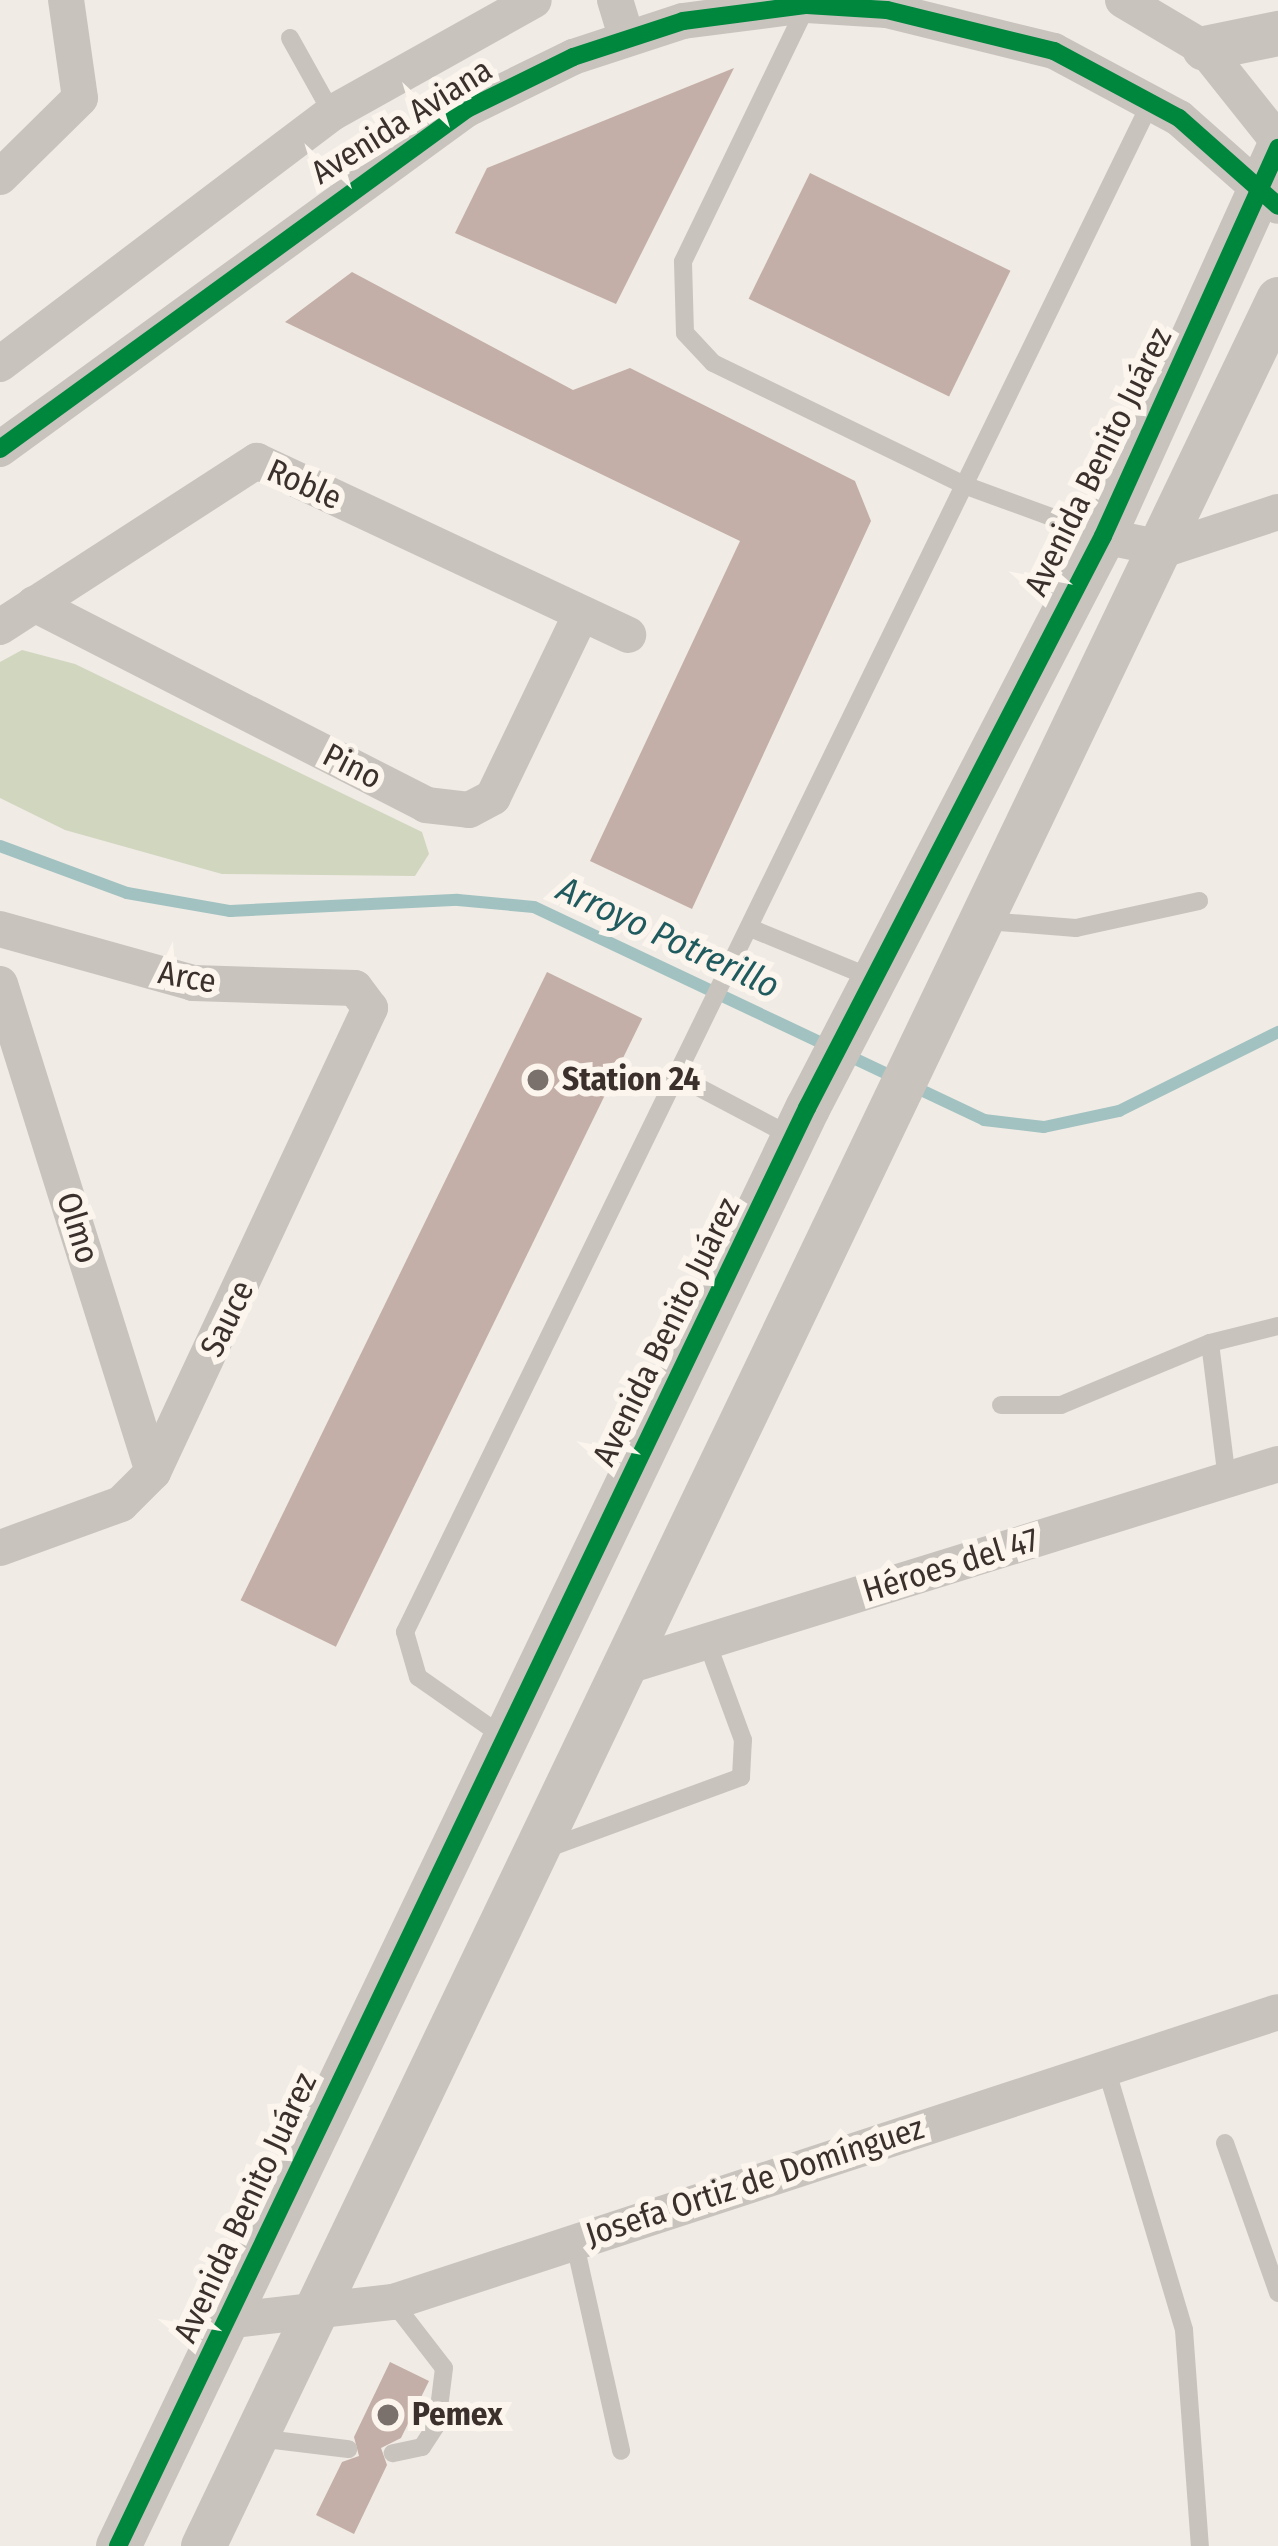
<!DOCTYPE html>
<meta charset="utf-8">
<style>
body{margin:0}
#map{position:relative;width:1278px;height:2546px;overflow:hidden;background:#f0ebe5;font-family:"Fira Sans Condensed",sans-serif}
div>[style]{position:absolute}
.green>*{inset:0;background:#d1d6bf}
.stream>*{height:12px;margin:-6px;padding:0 6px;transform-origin:6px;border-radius:6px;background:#a1c2c1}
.building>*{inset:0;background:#c3afa7;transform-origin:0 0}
.service>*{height:18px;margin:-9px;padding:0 9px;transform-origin:9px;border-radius:9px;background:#c9c3be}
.minor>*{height:36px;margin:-18px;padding:0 18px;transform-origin:18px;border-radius:18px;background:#c9c3be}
.tertiary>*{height:45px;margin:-22.5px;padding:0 22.5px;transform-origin:22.5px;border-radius:22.5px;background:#c9c3be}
.cycleway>*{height:18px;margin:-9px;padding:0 9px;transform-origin:9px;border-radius:9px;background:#00873e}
.dots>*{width:33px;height:33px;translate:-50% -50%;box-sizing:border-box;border:6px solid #fbf5ee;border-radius:50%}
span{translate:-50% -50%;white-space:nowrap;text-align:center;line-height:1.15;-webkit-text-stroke:12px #fbf5ee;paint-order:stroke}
.street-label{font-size:33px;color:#3b302b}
.poi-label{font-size:33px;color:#3b302b;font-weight:700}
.left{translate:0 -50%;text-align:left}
.water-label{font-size:36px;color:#1f5a5e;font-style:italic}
</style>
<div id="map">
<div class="green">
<i style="clip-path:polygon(22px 650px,75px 664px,422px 832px,429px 854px,415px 876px,222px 874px,65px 830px,0 798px,0 662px)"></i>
</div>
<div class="stream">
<i style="left:0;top:846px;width:135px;rotate:20.3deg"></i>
<i style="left:127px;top:893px;width:105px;rotate:9.9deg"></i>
<i style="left:230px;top:911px;width:228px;rotate:-2.8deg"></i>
<i style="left:458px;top:900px;width:76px;rotate:5.3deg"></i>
<i style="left:534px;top:907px;width:498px;rotate:25.3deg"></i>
<i style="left:984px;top:1120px;width:60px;rotate:6.7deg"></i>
<i style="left:1044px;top:1127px;width:77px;rotate:-12deg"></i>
<i style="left:1119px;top:1111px;width:178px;rotate:-26.4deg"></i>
</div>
<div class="building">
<i style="clip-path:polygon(734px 68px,616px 304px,455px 233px,487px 168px)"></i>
<i style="left:810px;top:173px;width:223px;height:140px;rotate:26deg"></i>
<i style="clip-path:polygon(352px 272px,573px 390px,630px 368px,855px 481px,871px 521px,692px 909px,590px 861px,740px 541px,285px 322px)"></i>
<i style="left:547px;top:972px;width:106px;height:699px;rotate:26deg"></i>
<i style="clip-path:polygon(390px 2362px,429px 2381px,401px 2438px,381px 2448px,387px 2465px,354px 2534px,316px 2515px,342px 2462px,359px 2456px,354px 2437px)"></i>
</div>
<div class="service">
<i style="left:807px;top:5px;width:285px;rotate:115.8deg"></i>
<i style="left:683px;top:262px;width:71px;rotate:88.4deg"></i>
<i style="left:685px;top:333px;width:41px;rotate:47deg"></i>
<i style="left:713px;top:363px;width:279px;rotate:25.9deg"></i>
<i style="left:964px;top:485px;width:146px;rotate:20.1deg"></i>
<i style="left:290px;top:38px;width:86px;rotate:60.8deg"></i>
<i style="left:986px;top:921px;width:90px;rotate:4.4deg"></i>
<i style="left:1076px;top:928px;width:126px;rotate:-12.4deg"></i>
<i style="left:755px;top:930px;width:126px;rotate:22.3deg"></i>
<i style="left:681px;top:1078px;width:127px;rotate:27.8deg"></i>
<i style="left:1210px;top:1343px;width:70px;rotate:-14deg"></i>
<i style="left:1001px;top:1405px;width:60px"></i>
<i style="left:1061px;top:1405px;width:161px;rotate:-22.6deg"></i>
<i style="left:1210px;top:1343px;width:137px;rotate:82.9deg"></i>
<i style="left:505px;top:1738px;width:106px;rotate:-145deg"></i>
<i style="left:418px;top:1677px;width:47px;rotate:-106.1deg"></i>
<i style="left:405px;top:1632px;width:1704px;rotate:-64.01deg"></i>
<i style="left:543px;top:1850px;width:211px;rotate:-20.2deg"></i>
<i style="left:741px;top:1777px;width:37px;rotate:-87deg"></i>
<i style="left:743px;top:1740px;width:104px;rotate:-110.2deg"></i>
<i style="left:1106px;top:2068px;width:273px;rotate:73.4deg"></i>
<i style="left:1184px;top:2330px;width:217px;rotate:85.8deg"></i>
<i style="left:1225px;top:2143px;width:159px;rotate:70.5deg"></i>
<i style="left:574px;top:2240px;width:216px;rotate:77.4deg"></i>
<i style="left:393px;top:2302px;width:83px;rotate:52.3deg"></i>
<i style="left:444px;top:2368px;width:56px;rotate:97.1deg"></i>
<i style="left:437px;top:2424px;width:27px;rotate:123deg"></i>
<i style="left:422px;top:2447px;width:30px;rotate:168deg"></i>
<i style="left:258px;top:2438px;width:91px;rotate:7deg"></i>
</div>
<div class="minor">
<i style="left:615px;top:0;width:38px;rotate:73deg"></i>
<i style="left:1123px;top:0;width:94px;rotate:30.7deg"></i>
<i style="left:1204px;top:48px;width:119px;rotate:51.5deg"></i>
<i style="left:0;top:177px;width:112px;rotate:-44.6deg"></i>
<i style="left:80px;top:98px;width:99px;rotate:-98.1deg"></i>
<i style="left:0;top:364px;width:416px;rotate:-37.1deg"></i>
<i style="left:332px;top:113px;width:231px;rotate:-29.2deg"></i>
<i style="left:0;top:449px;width:578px;rotate:-36.06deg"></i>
<i style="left:467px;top:109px;width:118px;rotate:-26.1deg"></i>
<i style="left:573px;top:57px;width:116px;rotate:-18.1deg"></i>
<i style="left:683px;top:21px;width:125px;rotate:-7.4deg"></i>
<i style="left:807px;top:5px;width:80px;rotate:3.6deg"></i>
<i style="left:887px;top:10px;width:172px;rotate:13.8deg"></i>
<i style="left:1054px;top:51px;width:142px;rotate:28.2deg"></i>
<i style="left:1179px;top:118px;width:132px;rotate:41.6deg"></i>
<i style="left:1103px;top:536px;width:64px;rotate:11.7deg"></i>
<i style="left:1166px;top:549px;width:118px;rotate:-18.3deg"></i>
<i style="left:34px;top:604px;width:441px;rotate:27.1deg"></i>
<i style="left:426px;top:805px;width:43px;rotate:6.6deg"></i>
<i style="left:469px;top:810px;width:27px;rotate:-28deg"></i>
<i style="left:493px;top:797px;width:203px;rotate:-64.3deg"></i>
<i style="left:0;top:627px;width:306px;rotate:-32.9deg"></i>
<i style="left:257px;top:461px;width:410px;rotate:25.1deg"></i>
<i style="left:0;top:929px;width:200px;rotate:15.6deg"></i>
<i style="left:193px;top:983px;width:162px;rotate:1.8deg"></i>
<i style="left:355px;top:988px;width:25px;rotate:53deg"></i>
<i style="left:370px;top:1008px;width:512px;rotate:115.06deg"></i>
<i style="left:153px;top:1472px;width:45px;rotate:135deg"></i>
<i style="left:121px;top:1504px;width:129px;rotate:160deg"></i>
<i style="left:0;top:984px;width:511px;rotate:72.59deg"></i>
<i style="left:624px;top:1667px;width:685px;rotate:-17.24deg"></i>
<i style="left:225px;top:2321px;width:169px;rotate:-6.5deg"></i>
<i style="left:393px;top:2302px;width:931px;rotate:-18.14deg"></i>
</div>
<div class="tertiary">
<i style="left:1204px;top:48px;width:76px;rotate:-11.5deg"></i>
<i style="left:118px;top:2546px;width:1595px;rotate:-64.4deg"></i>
<i style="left:807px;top:1108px;width:644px;rotate:-62.64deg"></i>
<i style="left:1103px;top:536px;width:426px;rotate:-65.7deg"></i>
<i style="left:203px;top:2546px;width:2491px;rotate:-64.43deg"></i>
</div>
<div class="cycleway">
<i style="left:0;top:449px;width:578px;rotate:-36.06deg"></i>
<i style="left:467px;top:109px;width:118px;rotate:-26.1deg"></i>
<i style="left:573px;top:57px;width:116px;rotate:-18.1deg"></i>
<i style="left:683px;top:21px;width:125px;rotate:-7.4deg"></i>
<i style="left:807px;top:5px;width:80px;rotate:3.6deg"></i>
<i style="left:887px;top:10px;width:172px;rotate:13.8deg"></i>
<i style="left:1054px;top:51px;width:142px;rotate:28.2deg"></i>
<i style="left:1179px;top:118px;width:132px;rotate:41.6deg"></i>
<i style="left:118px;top:2546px;width:1595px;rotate:-64.4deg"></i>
<i style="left:807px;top:1108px;width:644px;rotate:-62.64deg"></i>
<i style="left:1103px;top:536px;width:426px;rotate:-65.7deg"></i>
</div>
<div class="dots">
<i style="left:538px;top:1080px;background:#7a716c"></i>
<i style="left:388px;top:2415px;background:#7a716c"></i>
</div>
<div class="street-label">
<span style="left:402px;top:122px;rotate:-32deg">Avenida Aviana</span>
<span style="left:1099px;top:462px;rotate:-64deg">Avenida Benito Juárez</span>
<span style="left:304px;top:485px;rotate:24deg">Roble</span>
<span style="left:352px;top:767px;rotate:27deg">Pino</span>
<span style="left:187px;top:978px;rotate:10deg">Arce</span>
<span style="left:77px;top:1228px;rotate:73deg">Olmo</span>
<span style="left:228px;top:1319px;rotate:-64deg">Sauce</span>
<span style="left:667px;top:1332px;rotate:-64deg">Avenida Benito Juárez</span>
<span style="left:951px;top:1566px;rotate:-17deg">Héroes del 47</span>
<span style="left:755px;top:2182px;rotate:-18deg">Josefa Ortiz de Domínguez</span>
<span style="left:246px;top:2208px;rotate:-65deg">Avenida Benito Juárez</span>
</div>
<div class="poi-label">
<span class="left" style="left:562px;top:1080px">Station 24</span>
<span class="left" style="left:412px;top:2415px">Pemex</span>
</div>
<div class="water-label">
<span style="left:668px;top:938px;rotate:25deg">Arroyo Potrerillo</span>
</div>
</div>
